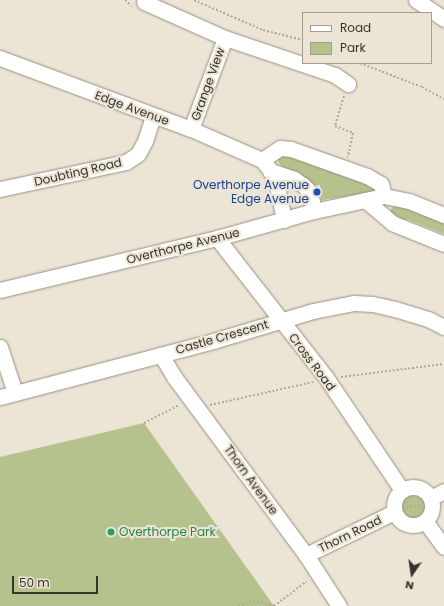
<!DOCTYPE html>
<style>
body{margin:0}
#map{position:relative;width:444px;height:606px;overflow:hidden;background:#ece4d4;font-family:Poppins,sans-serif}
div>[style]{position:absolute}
.green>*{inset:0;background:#b6c28d}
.round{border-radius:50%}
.path>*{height:2px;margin-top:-1px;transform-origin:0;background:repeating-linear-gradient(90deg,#afa99c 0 2px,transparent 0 4px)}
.roads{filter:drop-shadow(0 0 1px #989082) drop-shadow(0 0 1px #989082)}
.minor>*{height:15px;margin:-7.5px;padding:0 7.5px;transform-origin:7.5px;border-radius:7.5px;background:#fff}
.minor>.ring{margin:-7.5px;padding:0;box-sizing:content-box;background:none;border:15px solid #fff;border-radius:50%}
.dots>*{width:11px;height:11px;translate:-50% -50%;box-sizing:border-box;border:2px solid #ece4d4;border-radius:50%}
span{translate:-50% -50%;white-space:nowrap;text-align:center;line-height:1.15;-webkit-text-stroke:4px #ece4d4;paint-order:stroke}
.street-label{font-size:12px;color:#37342e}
.transit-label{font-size:12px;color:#164399}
.right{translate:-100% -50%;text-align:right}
.leisure-label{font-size:12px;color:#27864d}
.left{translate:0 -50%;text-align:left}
.legend{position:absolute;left:302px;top:12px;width:130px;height:52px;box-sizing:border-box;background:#ece4d4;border:1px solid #a49e92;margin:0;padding:5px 7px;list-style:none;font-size:12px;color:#37342e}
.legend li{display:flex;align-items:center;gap:8px;height:20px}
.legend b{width:20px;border:1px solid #a49e92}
.north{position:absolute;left:392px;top:554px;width:40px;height:40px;-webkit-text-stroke:3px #ece4d4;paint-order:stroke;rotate:193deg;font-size:11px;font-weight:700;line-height:16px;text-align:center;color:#37342e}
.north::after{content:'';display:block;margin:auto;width:14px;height:18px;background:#37342e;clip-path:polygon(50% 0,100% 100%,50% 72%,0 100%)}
.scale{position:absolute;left:12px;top:576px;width:86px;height:18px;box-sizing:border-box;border:2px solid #37342e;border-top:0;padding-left:5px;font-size:12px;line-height:14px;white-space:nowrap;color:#37342e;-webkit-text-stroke:3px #ece4d4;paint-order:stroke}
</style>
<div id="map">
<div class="green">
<i style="clip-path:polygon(282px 155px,287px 155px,374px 186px,375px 190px,370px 193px,321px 200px,320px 185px,315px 185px,280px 165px,277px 158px)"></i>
<i style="clip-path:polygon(395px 203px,444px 222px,444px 234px,409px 220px,395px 218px,390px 211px)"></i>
<i style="clip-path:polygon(144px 423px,274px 606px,0 606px,0 457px)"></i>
<i class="round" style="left:394px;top:487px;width:38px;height:38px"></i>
</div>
<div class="path">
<i style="left:125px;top:0;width:9px;rotate:41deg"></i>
<i style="left:194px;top:0;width:75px;rotate:23.5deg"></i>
<i style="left:263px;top:30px;width:41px;rotate:14deg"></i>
<i style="left:360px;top:63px;width:66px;rotate:21.2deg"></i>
<i style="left:422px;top:87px;width:25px;rotate:29deg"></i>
<i style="left:344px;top:96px;width:31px;rotate:107deg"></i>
<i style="left:335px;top:126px;width:19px;rotate:21deg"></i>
<i style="left:353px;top:133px;width:25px;rotate:102deg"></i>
<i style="left:341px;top:377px;width:104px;rotate:-7.2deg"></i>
<i style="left:210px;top:405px;width:106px;rotate:-12.6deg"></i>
<i style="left:144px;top:423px;width:39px;rotate:-27deg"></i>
<i style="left:406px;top:508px;width:15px;rotate:-11deg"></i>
<i style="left:238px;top:606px;width:16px;rotate:-18deg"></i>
<i style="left:253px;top:601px;width:22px;rotate:13deg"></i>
<i style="left:274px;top:606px;width:41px;rotate:-37.1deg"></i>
</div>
<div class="roads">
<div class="minor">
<i style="left:416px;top:0;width:34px;rotate:34deg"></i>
<i style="left:144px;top:2px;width:89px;rotate:24deg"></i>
<i style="left:0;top:58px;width:204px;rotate:20.4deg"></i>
<i style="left:191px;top:129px;width:77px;rotate:23.6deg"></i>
<i style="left:262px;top:160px;width:21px;rotate:51deg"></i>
<i style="left:275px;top:176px;width:45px;rotate:78.4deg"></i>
<i style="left:191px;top:129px;width:97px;rotate:-69.5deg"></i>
<i style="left:225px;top:38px;width:116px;rotate:18.6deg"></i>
<i style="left:335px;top:75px;width:16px;rotate:35deg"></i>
<i style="left:262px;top:160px;width:22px;rotate:-34deg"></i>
<i style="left:280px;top:148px;width:11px;rotate:5deg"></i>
<i style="left:291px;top:149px;width:81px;rotate:19.6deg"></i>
<i style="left:367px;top:176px;width:16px;rotate:30deg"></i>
<i style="left:381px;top:184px;width:12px;rotate:76deg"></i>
<i style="left:270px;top:171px;width:25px;rotate:18deg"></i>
<i style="left:294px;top:179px;width:11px;rotate:34deg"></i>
<i style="left:303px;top:185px;width:10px;rotate:45deg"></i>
<i style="left:310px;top:192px;width:19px;rotate:78deg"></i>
<i style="left:0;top:189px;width:129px;rotate:-12.1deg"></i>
<i style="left:126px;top:162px;width:14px;rotate:-34deg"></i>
<i style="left:138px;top:154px;width:15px;rotate:-62deg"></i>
<i style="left:145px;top:141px;width:26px;rotate:-72deg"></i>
<i style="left:365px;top:200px;width:35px;rotate:40deg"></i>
<i style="left:392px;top:223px;width:56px;rotate:22deg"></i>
<i style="left:217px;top:238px;width:179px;rotate:52deg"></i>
<i style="left:327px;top:379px;width:134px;rotate:56deg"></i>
<i style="left:0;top:290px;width:223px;rotate:-13.5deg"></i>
<i style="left:217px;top:238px;width:101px;rotate:-15.6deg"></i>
<i style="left:314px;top:211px;width:72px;rotate:-12.1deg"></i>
<i style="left:384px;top:196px;width:25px;rotate:11deg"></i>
<i style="left:409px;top:201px;width:38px;rotate:22deg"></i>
<i style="left:0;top:347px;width:48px;rotate:71.9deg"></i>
<i style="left:161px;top:355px;width:27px;rotate:59deg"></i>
<i style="left:175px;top:378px;width:220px;rotate:53.5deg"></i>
<i style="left:306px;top:555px;width:61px;rotate:57.1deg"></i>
<i style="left:0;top:397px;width:220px;rotate:-14.7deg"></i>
<i style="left:213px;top:341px;width:104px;rotate:-16.7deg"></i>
<i style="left:313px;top:311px;width:42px;rotate:-11deg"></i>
<i style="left:354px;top:303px;width:19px;rotate:3deg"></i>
<i style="left:373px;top:304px;width:23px;rotate:13deg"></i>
<i style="left:395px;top:309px;width:34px;rotate:17deg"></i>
<i style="left:428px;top:319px;width:18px;rotate:27deg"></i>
<i class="ring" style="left:394px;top:487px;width:23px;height:23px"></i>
<i style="left:431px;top:498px;width:15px;rotate:-28deg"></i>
<i style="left:425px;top:521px;width:32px;rotate:54deg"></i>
<i style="left:306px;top:555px;width:98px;rotate:-26deg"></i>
</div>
</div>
<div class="dots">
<i style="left:317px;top:192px;background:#1a4fb4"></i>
<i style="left:111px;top:532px;background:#2e9e5b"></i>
</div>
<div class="street-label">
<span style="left:208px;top:84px;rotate:-70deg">Grange View</span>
<span style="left:132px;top:108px;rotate:20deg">Edge Avenue</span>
<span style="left:78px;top:172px;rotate:-13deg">Doubting Road</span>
<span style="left:183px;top:246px;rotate:-14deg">Overthorpe Avenue</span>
<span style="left:222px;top:337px;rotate:-16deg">Castle Crescent</span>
<span style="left:312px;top:362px;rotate:53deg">Cross Road</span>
<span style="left:251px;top:480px;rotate:54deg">Thorn Avenue</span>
<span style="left:350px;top:534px;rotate:-26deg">Thorn Road</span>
</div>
<div class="transit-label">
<span class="right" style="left:309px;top:192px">Overthorpe Avenue<br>Edge Avenue</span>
</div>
<div class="leisure-label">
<span class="left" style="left:119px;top:532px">Overthorpe Park</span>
</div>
<ul class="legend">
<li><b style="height:5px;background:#fff"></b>Road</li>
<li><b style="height:11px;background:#b6c28d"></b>Park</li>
</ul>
<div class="north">N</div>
<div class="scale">50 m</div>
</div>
